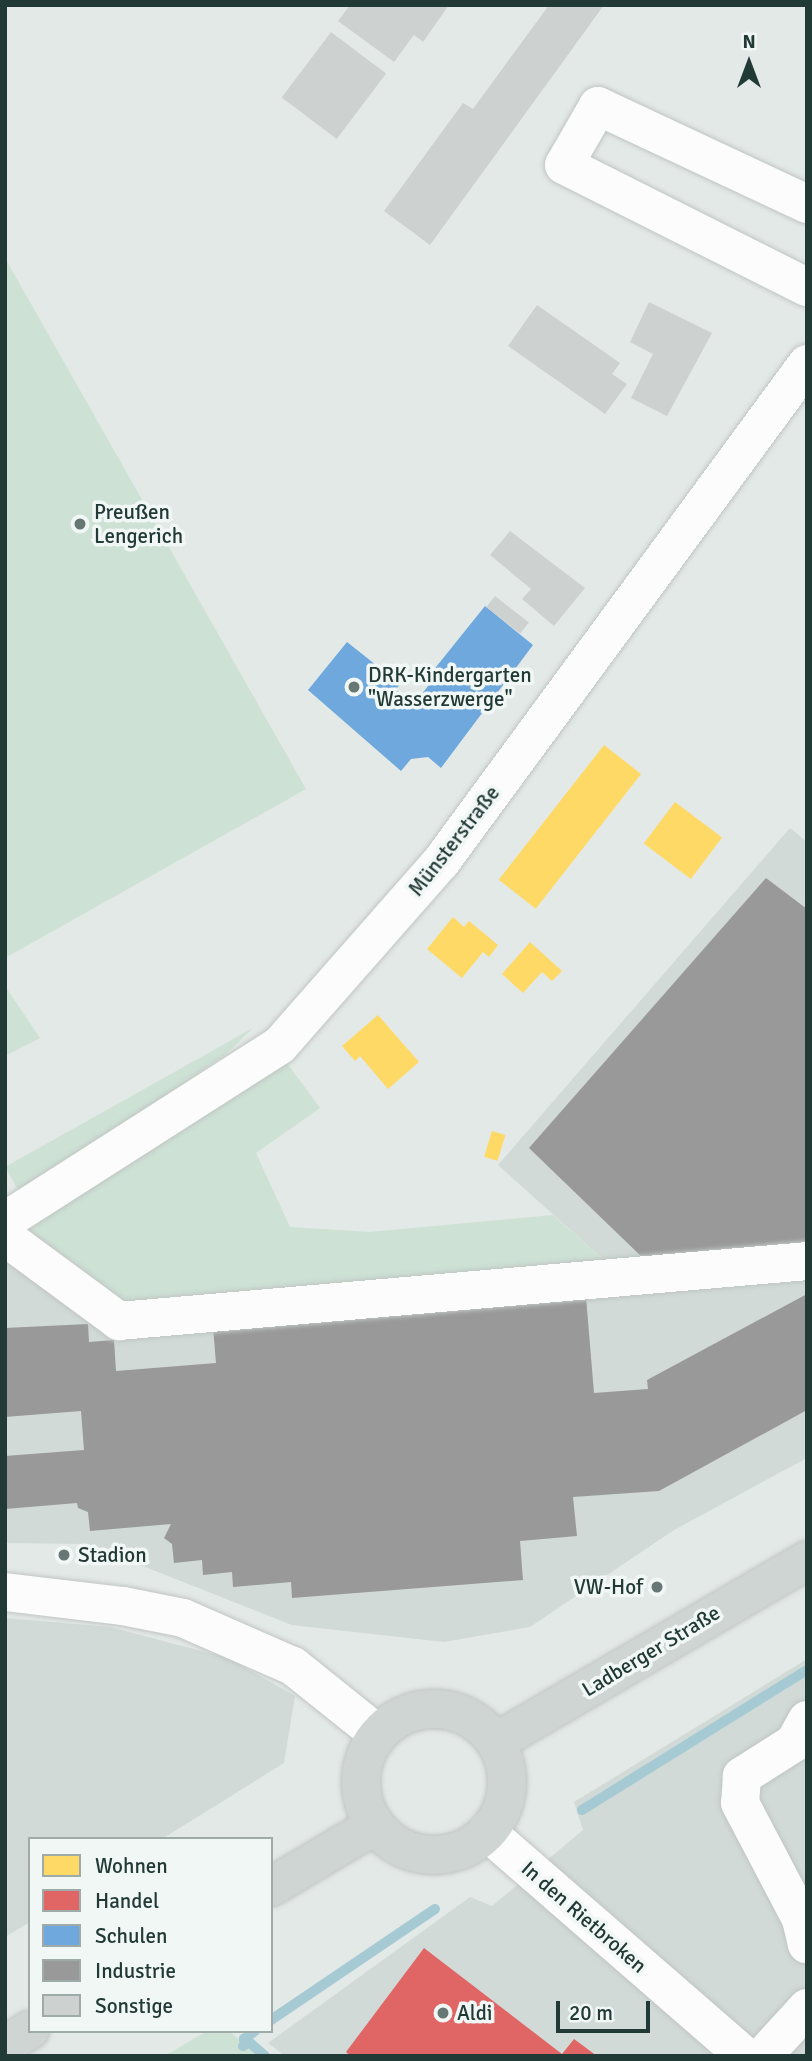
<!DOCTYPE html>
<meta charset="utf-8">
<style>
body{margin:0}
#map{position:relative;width:812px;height:2061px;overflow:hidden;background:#e3e9e6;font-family:Signika,sans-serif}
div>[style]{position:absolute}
.built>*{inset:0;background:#d1dad6}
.green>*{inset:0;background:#cde1d5}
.homes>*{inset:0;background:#ffd966;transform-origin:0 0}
.shops>*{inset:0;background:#e06666}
.schools>*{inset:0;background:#6fa8dc}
.industry>*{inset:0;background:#999}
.stream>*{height:10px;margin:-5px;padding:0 5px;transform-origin:5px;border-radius:5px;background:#a6cad4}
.building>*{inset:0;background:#cdd2d1;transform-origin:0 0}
.roads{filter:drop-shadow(0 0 2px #c0c5c3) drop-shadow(0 0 2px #c0c5c3)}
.minor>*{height:38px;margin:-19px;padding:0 19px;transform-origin:19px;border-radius:19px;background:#fbfcfb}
.major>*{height:38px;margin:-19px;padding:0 19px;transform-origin:19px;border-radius:19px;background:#ced5d3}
.major>.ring{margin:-19px;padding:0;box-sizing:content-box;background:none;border:38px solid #ced5d3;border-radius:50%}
.dots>*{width:19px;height:19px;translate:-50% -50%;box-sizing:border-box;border:4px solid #f1f7f5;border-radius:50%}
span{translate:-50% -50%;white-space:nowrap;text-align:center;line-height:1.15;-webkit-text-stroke:7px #f1f7f5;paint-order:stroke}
.poi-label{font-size:21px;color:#223a36}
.left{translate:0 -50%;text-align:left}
.right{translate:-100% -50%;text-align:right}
.street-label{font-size:21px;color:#223a36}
.frame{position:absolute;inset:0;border:7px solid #223a36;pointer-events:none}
.legend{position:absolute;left:28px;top:1837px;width:245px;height:196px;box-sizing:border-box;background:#f1f7f5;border:2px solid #9eaba9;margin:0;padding:9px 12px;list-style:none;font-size:21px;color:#223a36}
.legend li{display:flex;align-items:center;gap:14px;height:35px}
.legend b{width:35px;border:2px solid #9eaba9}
.north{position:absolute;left:714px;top:28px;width:70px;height:70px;-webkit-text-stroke:5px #f1f7f5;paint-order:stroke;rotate:0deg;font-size:19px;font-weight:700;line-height:28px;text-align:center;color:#223a36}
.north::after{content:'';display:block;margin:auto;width:24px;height:32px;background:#223a36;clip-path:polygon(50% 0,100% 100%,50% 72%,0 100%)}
.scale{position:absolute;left:556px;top:2001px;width:94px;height:32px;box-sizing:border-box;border:4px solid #223a36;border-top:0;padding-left:9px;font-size:21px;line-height:24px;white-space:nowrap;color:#223a36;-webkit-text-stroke:5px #f1f7f5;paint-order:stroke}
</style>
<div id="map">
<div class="built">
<i style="clip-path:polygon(790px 828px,807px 842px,807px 1458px,674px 1530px,530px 1627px,444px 1642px,292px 1625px,87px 1544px,5px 1543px,5px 1242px,615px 1270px,498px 1165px)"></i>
<i style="clip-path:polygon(5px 1618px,110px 1627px,228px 1658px,295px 1696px,284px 1763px,162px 1839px,30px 1839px,30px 1922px,5px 1937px)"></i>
<i style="clip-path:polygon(807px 1659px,807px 2056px,285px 2056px,268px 2043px,470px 1897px,492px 1906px,583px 1830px,574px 1802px)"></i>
</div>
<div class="green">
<i style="clip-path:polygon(5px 258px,306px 789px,5px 958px)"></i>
<i style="clip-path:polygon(5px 986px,40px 1038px,5px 1056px)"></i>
<i style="clip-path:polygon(253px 1028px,226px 1054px,21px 1195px,5px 1167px)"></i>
<i style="clip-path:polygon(284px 1059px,320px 1108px,256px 1153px,290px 1227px,369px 1232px,553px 1215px,616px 1271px,119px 1311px,14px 1234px)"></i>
<i style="clip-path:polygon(207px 2031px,229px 2031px,258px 2056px,165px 2056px)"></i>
</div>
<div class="homes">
<i style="left:604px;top:745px;width:47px;height:171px;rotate:38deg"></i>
<i style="left:675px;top:802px;width:59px;height:52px;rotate:37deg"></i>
<i style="clip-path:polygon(453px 917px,464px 927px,469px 921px,498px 945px,489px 957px,483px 952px,462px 978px,427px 949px)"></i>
<i style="clip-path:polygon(530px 942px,562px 971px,552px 981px,542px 972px,523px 993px,502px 974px)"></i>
<i style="clip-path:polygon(378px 1015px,419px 1062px,388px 1089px,360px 1056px,355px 1061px,342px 1046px)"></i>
<i style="left:492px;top:1131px;width:14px;height:27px;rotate:17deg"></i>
</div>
<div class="shops">
<i style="clip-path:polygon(424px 1948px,562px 2054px,574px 2039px,597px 2056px,351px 2056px,346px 2052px)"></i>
</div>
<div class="schools">
<i style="clip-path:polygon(485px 606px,533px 645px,441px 768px,428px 757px,411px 759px,401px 771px,308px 690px,347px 642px,400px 684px,396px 690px,414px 704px,432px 681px,428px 677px)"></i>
</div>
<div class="industry">
<i style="clip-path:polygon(766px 878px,807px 909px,807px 1246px,645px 1260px,529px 1148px)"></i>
<i style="clip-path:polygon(807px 1294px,807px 1410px,659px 1491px,573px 1497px,577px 1536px,520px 1541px,523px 1580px,292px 1598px,291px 1582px,233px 1587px,232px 1572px,203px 1575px,202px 1560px,174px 1563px,172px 1544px,164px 1538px,171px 1524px,90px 1531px,88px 1512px,78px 1508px,77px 1503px,5px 1509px,5px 1456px,84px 1450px,81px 1411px,5px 1417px,5px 1328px,88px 1324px,89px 1342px,114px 1340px,116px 1371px,216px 1363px,213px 1327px,586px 1297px,594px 1393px,648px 1389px,647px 1380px)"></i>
</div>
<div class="stream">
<i style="left:582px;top:1810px;width:265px;rotate:-31.9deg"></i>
<i style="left:271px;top:2020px;width:198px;rotate:-34.1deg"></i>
<i style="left:249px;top:2042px;width:21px;rotate:41deg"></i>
<i style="left:243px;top:2046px;width:7px;rotate:-34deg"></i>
<i style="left:249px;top:2042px;width:6px;rotate:-149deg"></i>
<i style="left:244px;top:2039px;width:14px;rotate:-36deg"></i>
</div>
<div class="building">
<i style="clip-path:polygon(350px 5px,449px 5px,423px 42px,414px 35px,394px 62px,338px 21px)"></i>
<i style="clip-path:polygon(549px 5px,604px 5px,430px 245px,384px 211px,463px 103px,473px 109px)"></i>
<i style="left:331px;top:32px;width:69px;height:82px;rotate:37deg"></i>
<i style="clip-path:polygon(649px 302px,712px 333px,667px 416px,631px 398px,653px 354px,630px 342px)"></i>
<i style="clip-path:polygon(537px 305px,620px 363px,612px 374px,627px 384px,605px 414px,508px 346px)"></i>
<i style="clip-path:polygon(510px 531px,585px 588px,554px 626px,522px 599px,531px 589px,490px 555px)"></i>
<i style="left:495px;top:596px;width:43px;height:14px;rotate:38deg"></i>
</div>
<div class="roads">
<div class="minor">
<i style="left:807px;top:204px;width:231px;rotate:-154.9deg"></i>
<i style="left:598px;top:106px;width:68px;rotate:120deg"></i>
<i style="left:564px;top:165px;width:272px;rotate:26.7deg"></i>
<i style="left:5px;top:1221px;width:326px;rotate:-32.6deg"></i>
<i style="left:280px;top:1045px;width:244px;rotate:-48.7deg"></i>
<i style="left:441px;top:862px;width:618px;rotate:-53.69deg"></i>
<i style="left:5px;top:1237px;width:142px;rotate:36.4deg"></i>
<i style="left:119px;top:1321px;width:691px;rotate:-4.98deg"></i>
<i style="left:5px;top:1592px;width:119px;rotate:6.8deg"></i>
<i style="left:123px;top:1606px;width:61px;rotate:11.3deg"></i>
<i style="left:183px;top:1618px;width:120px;rotate:23.6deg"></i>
<i style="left:293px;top:1666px;width:109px;rotate:38.7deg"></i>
<i style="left:807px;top:1720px;width:26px;rotate:119deg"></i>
<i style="left:794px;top:1743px;width:62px;rotate:147.6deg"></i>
<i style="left:742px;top:1776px;width:27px;rotate:94deg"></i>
<i style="left:740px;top:1803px;width:131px;rotate:62.3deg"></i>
<i style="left:801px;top:1919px;width:26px;rotate:77deg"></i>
<i style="left:487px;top:1832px;width:342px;rotate:41deg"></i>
<i style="left:763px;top:2056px;width:65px;rotate:-47.5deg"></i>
</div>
<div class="major">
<i class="ring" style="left:361px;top:1709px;width:108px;height:108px"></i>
<i style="left:496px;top:1742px;width:360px;rotate:-30.3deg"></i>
<i style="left:271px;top:1887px;width:121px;rotate:-30.8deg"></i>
<i style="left:5px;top:2045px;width:29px;rotate:-31deg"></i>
</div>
</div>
<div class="dots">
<i style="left:80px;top:524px;background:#667774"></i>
<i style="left:354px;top:687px;background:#667774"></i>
<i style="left:64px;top:1555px;background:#667774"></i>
<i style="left:657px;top:1587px;background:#667774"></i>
<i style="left:443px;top:2013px;background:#667774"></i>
</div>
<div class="poi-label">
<span class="left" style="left:94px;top:524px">Preußen<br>Lengerich</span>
<span class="left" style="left:368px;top:687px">DRK-Kindergarten<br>"Wasserzwerge"</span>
<span class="left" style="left:78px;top:1555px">Stadion</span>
<span class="right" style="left:643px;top:1587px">VW-Hof</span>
<span class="left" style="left:457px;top:2013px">Aldi</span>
</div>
<div class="street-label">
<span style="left:454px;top:841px;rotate:-52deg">Münsterstraße</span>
<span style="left:651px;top:1651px;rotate:-31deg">Ladberger Straße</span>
<span style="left:584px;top:1917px;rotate:41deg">In den Rietbroken</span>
</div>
<div class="frame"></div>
<ul class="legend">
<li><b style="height:19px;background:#ffd966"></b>Wohnen</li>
<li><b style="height:19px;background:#e06666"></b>Handel</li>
<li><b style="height:19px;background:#6fa8dc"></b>Schulen</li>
<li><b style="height:19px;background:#999"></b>Industrie</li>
<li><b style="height:19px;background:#cdd2d1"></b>Sonstige</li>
</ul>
<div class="north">N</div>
<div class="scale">20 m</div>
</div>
